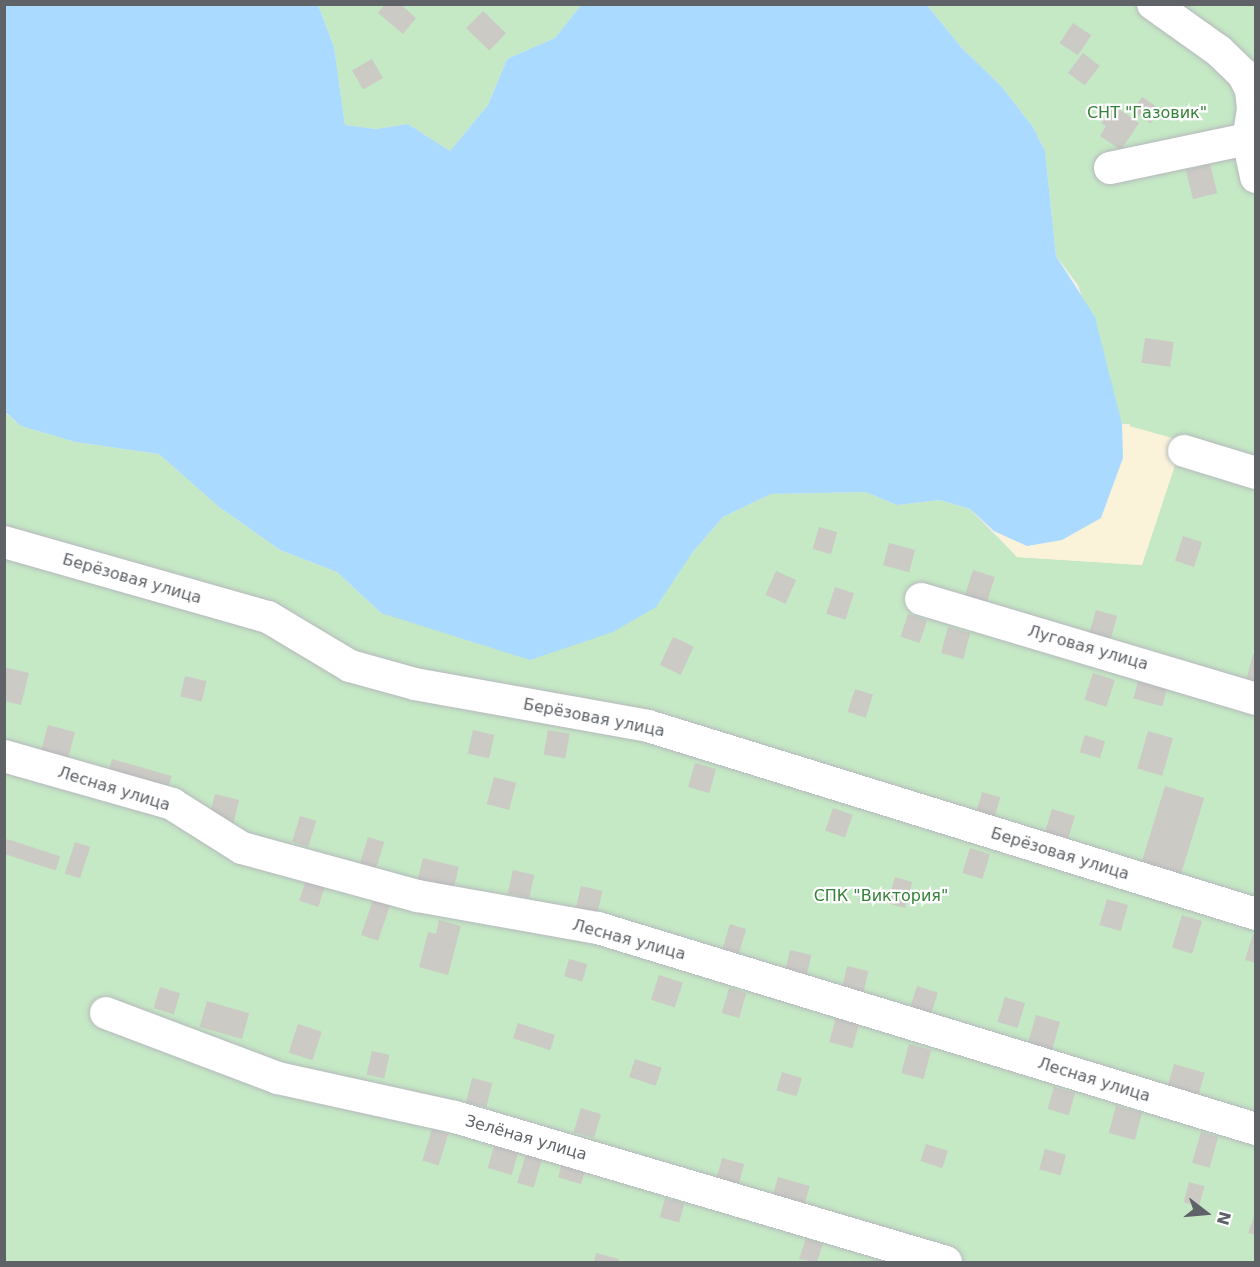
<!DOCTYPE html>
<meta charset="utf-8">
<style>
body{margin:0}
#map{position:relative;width:1260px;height:1267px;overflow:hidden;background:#f1efe8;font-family:"DejaVu Sans",sans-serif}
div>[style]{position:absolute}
.green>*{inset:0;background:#c5e8c5}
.sand>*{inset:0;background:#fbf3d9}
.water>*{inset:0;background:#aadaff}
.building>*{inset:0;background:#cccac5;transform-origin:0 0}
.roads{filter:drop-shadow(0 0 2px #b5b8bc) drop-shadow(0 0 2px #b5b8bc)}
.minor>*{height:32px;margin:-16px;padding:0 16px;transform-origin:16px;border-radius:16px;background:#fff}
span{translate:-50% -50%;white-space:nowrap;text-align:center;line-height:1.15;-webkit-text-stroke:4.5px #fff;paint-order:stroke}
.park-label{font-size:16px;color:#348238}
.street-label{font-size:16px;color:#5f6368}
.frame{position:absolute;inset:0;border:6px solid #5f6368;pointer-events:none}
.north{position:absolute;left:1176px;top:1183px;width:60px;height:60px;-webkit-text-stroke:4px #fff;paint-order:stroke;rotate:106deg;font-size:16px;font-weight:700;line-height:24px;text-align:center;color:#5f6368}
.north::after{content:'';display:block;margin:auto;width:21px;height:27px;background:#5f6368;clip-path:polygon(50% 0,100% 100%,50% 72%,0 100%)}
</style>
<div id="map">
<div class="green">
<i style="clip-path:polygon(318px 5px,581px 5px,555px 38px,507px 59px,488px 105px,450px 151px,408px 124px,376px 129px,345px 125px,334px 47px)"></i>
<i style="clip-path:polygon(927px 5px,1255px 5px,1255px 1262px,5px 1262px,4px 412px,21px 426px,75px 442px,159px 454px,219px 507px,280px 550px,337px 572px,381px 613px,692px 553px,723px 517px,771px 494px,865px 492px,897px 505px,940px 500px,970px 509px,1017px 557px,1142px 565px,1130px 424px,1122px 424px,1078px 285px,1056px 256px,1045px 151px,1033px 127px,1001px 86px,961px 47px)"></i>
</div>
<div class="sand">
<i style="clip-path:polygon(1122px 424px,1183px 441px,1142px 565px,1017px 557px,994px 531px,1027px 546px,1062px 540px,1123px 458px)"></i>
</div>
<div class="water">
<i style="clip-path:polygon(927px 5px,961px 47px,1001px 86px,1033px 127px,1045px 151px,1056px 256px,1095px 317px,1122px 424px,1123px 458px,1101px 518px,1062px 540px,1027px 546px,994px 531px,970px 509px,940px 500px,897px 505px,865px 492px,771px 494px,723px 517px,692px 553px,656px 607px,613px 632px,530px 660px,381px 613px,337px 572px,280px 550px,219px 507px,159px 454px,75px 442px,21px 426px,5px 412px,5px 5px,318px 5px,334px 47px,345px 125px,376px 129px,408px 124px,450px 151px,488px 105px,507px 59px,555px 38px,581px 5px)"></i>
</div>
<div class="building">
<i style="clip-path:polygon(385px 4px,400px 4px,416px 18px,403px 34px,378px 13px)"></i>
<i style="left:483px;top:11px;width:32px;height:24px;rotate:44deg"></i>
<i style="left:1073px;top:23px;width:22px;height:24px;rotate:34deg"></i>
<i style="left:1083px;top:53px;width:21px;height:25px;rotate:37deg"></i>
<i style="left:372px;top:59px;width:22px;height:23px;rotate:60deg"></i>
<i style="left:1142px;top:97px;width:22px;height:17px;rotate:34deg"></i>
<i style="clip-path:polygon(1113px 105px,1139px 123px,1121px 150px,1100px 136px,1106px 126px,1101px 123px)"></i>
<i style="left:1210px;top:164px;width:30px;height:25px;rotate:76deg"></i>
<i style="left:1145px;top:338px;width:29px;height:25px;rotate:8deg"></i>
<i style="left:819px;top:527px;width:19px;height:23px;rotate:16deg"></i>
<i style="left:1183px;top:536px;width:20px;height:26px;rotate:18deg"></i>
<i style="left:889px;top:543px;width:27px;height:23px;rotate:15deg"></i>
<i style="left:973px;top:570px;width:23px;height:28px;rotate:18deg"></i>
<i style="left:776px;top:571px;width:22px;height:26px;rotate:24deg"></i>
<i style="left:835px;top:587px;width:20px;height:28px;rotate:18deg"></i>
<i style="left:1096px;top:610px;width:22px;height:27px;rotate:16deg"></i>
<i style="left:908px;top:614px;width:20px;height:24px;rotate:18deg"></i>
<i style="left:948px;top:627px;width:23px;height:27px;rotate:15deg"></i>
<i style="left:673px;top:637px;width:23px;height:31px;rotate:25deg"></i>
<i style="clip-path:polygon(1253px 654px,1256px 655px,1256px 684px,1246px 681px)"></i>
<i style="clip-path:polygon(4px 667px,29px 673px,21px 705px,4px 701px)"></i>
<i style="left:1093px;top:673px;width:23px;height:28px;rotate:18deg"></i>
<i style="left:185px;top:676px;width:22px;height:21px;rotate:13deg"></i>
<i style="left:1138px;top:681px;width:30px;height:18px;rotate:15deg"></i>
<i style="left:855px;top:689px;width:19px;height:24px;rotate:18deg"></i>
<i style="left:48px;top:725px;width:28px;height:27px;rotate:15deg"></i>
<i style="left:473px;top:730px;width:22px;height:24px;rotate:13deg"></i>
<i style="left:548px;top:730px;width:22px;height:25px;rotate:10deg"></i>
<i style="left:1148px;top:731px;width:26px;height:39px;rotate:16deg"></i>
<i style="left:1085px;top:735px;width:21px;height:18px;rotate:17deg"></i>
<i style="left:112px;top:759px;width:62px;height:16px;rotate:16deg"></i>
<i style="left:695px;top:763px;width:22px;height:25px;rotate:16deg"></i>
<i style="left:494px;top:777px;width:23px;height:28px;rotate:15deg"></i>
<i style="left:1165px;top:786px;width:41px;height:81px;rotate:17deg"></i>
<i style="left:982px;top:792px;width:19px;height:24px;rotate:16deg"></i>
<i style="left:215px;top:794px;width:25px;height:25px;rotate:14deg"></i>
<i style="left:833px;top:808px;width:21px;height:24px;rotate:19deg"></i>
<i style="left:1052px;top:809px;width:24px;height:29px;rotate:17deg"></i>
<i style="left:300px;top:816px;width:17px;height:27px;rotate:17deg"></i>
<i style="left:368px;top:837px;width:17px;height:27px;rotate:17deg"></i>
<i style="left:7px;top:839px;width:56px;height:15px;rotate:18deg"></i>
<i style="left:75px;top:842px;width:16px;height:33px;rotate:18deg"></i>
<i style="left:970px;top:848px;width:21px;height:26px;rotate:17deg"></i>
<i style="left:423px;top:858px;width:37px;height:27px;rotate:14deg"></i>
<i style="left:513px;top:870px;width:22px;height:24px;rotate:13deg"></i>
<i style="left:307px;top:877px;width:20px;height:25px;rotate:18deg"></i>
<i style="left:895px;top:877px;width:18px;height:27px;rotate:16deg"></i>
<i style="left:581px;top:886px;width:22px;height:25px;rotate:13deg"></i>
<i style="left:1107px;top:899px;width:22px;height:27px;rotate:16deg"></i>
<i style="left:373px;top:900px;width:18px;height:37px;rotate:19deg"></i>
<i style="left:1182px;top:915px;width:21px;height:34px;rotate:17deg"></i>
<i style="clip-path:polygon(439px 920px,461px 926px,448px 975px,419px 967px,428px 932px,436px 934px)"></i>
<i style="left:730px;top:924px;width:17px;height:27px;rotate:17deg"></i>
<i style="clip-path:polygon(1253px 934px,1256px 935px,1256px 963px,1245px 960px)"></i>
<i style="left:790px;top:950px;width:22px;height:24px;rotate:13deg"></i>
<i style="left:569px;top:959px;width:19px;height:18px;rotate:16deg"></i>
<i style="left:847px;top:966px;width:22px;height:24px;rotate:13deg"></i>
<i style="left:659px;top:975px;width:25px;height:26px;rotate:18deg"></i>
<i style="left:917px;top:986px;width:22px;height:25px;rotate:18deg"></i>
<i style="left:160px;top:987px;width:21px;height:22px;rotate:17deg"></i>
<i style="left:729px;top:988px;width:18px;height:26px;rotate:16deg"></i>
<i style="left:1005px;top:997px;width:21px;height:26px;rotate:17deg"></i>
<i style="left:207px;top:1001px;width:44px;height:27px;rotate:16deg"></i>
<i style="left:1036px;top:1015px;width:25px;height:30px;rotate:16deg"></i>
<i style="left:836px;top:1017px;width:24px;height:26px;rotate:15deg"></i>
<i style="left:518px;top:1023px;width:39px;height:16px;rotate:18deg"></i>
<i style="left:298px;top:1024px;width:25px;height:30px;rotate:18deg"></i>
<i style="left:909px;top:1044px;width:23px;height:30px;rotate:15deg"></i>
<i style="left:372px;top:1051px;width:18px;height:24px;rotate:13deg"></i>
<i style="left:635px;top:1059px;width:28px;height:19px;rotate:18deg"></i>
<i style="left:1174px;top:1064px;width:32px;height:24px;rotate:16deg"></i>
<i style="left:782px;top:1072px;width:21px;height:19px;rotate:17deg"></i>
<i style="left:472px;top:1078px;width:21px;height:25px;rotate:14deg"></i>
<i style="left:1054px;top:1087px;width:22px;height:23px;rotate:16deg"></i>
<i style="left:1116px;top:1106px;width:27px;height:28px;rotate:15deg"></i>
<i style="left:581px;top:1108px;width:21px;height:25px;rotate:17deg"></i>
<i style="left:432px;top:1129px;width:17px;height:33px;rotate:17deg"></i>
<i style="left:1201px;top:1132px;width:18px;height:32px;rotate:16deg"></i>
<i style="left:926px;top:1144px;width:23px;height:18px;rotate:18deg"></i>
<i style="left:494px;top:1146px;width:25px;height:23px;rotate:16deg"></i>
<i style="left:1045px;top:1149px;width:22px;height:21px;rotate:16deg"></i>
<i style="left:526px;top:1154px;width:17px;height:30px;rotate:17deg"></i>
<i style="left:722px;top:1158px;width:23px;height:25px;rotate:15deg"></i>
<i style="left:563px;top:1161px;width:24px;height:17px;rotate:17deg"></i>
<i style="left:778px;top:1177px;width:33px;height:22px;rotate:16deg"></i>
<i style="left:1189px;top:1182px;width:16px;height:21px;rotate:15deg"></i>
<i style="left:665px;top:1198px;width:20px;height:20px;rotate:15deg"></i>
<i style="clip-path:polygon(1256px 1211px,1256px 1235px,1248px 1233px)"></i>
<i style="clip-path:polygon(806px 1238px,823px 1244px,817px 1262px,799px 1259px)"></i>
<i style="clip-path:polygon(596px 1253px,619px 1259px,618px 1262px,594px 1262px)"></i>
</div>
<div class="roads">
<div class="minor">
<i style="left:1153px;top:4px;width:81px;rotate:35.5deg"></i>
<i style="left:1219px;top:51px;width:33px;rotate:44deg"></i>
<i style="left:1243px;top:74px;width:18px;rotate:63deg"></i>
<i style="left:1251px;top:90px;width:19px;rotate:84deg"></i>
<i style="left:1253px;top:109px;width:30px;rotate:99deg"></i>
<i style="left:1248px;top:139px;width:39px;rotate:78deg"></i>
<i style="left:1110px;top:168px;width:141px;rotate:-11.9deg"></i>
<i style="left:1184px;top:451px;width:75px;rotate:17deg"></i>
<i style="left:4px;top:542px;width:274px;rotate:15.9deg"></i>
<i style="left:268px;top:617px;width:96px;rotate:30.9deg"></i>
<i style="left:350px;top:666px;width:67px;rotate:15.5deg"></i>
<i style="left:415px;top:684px;width:237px;rotate:10.2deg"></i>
<i style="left:648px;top:726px;width:636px;rotate:17.18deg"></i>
<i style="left:921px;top:599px;width:350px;rotate:16.6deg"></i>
<i style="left:4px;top:756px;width:175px;rotate:15.9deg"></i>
<i style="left:172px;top:804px;width:83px;rotate:32.2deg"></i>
<i style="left:242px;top:848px;width:182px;rotate:15.3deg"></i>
<i style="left:418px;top:896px;width:183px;rotate:10.1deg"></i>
<i style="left:598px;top:928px;width:688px;rotate:16.99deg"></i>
<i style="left:106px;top:1013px;width:184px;rotate:20.7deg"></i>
<i style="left:278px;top:1078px;width:181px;rotate:12.4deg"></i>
<i style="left:455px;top:1117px;width:512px;rotate:16.45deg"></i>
</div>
</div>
<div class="park-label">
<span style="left:1147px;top:113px">СНТ "Газовик"</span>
<span style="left:881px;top:896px">СПК "Виктория"</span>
</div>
<div class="street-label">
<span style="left:132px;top:579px;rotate:16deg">Берёзовая улица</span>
<span style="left:1088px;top:648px;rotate:16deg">Луговая улица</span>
<span style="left:594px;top:718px;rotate:11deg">Берёзовая улица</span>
<span style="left:114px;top:789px;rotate:17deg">Лесная улица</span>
<span style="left:1060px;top:854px;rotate:17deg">Берёзовая улица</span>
<span style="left:629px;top:940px;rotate:15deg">Лесная улица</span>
<span style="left:1094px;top:1080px;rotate:17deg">Лесная улица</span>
<span style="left:526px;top:1138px;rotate:16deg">Зелёная улица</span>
</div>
<div class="frame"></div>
<div class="north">N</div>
</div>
